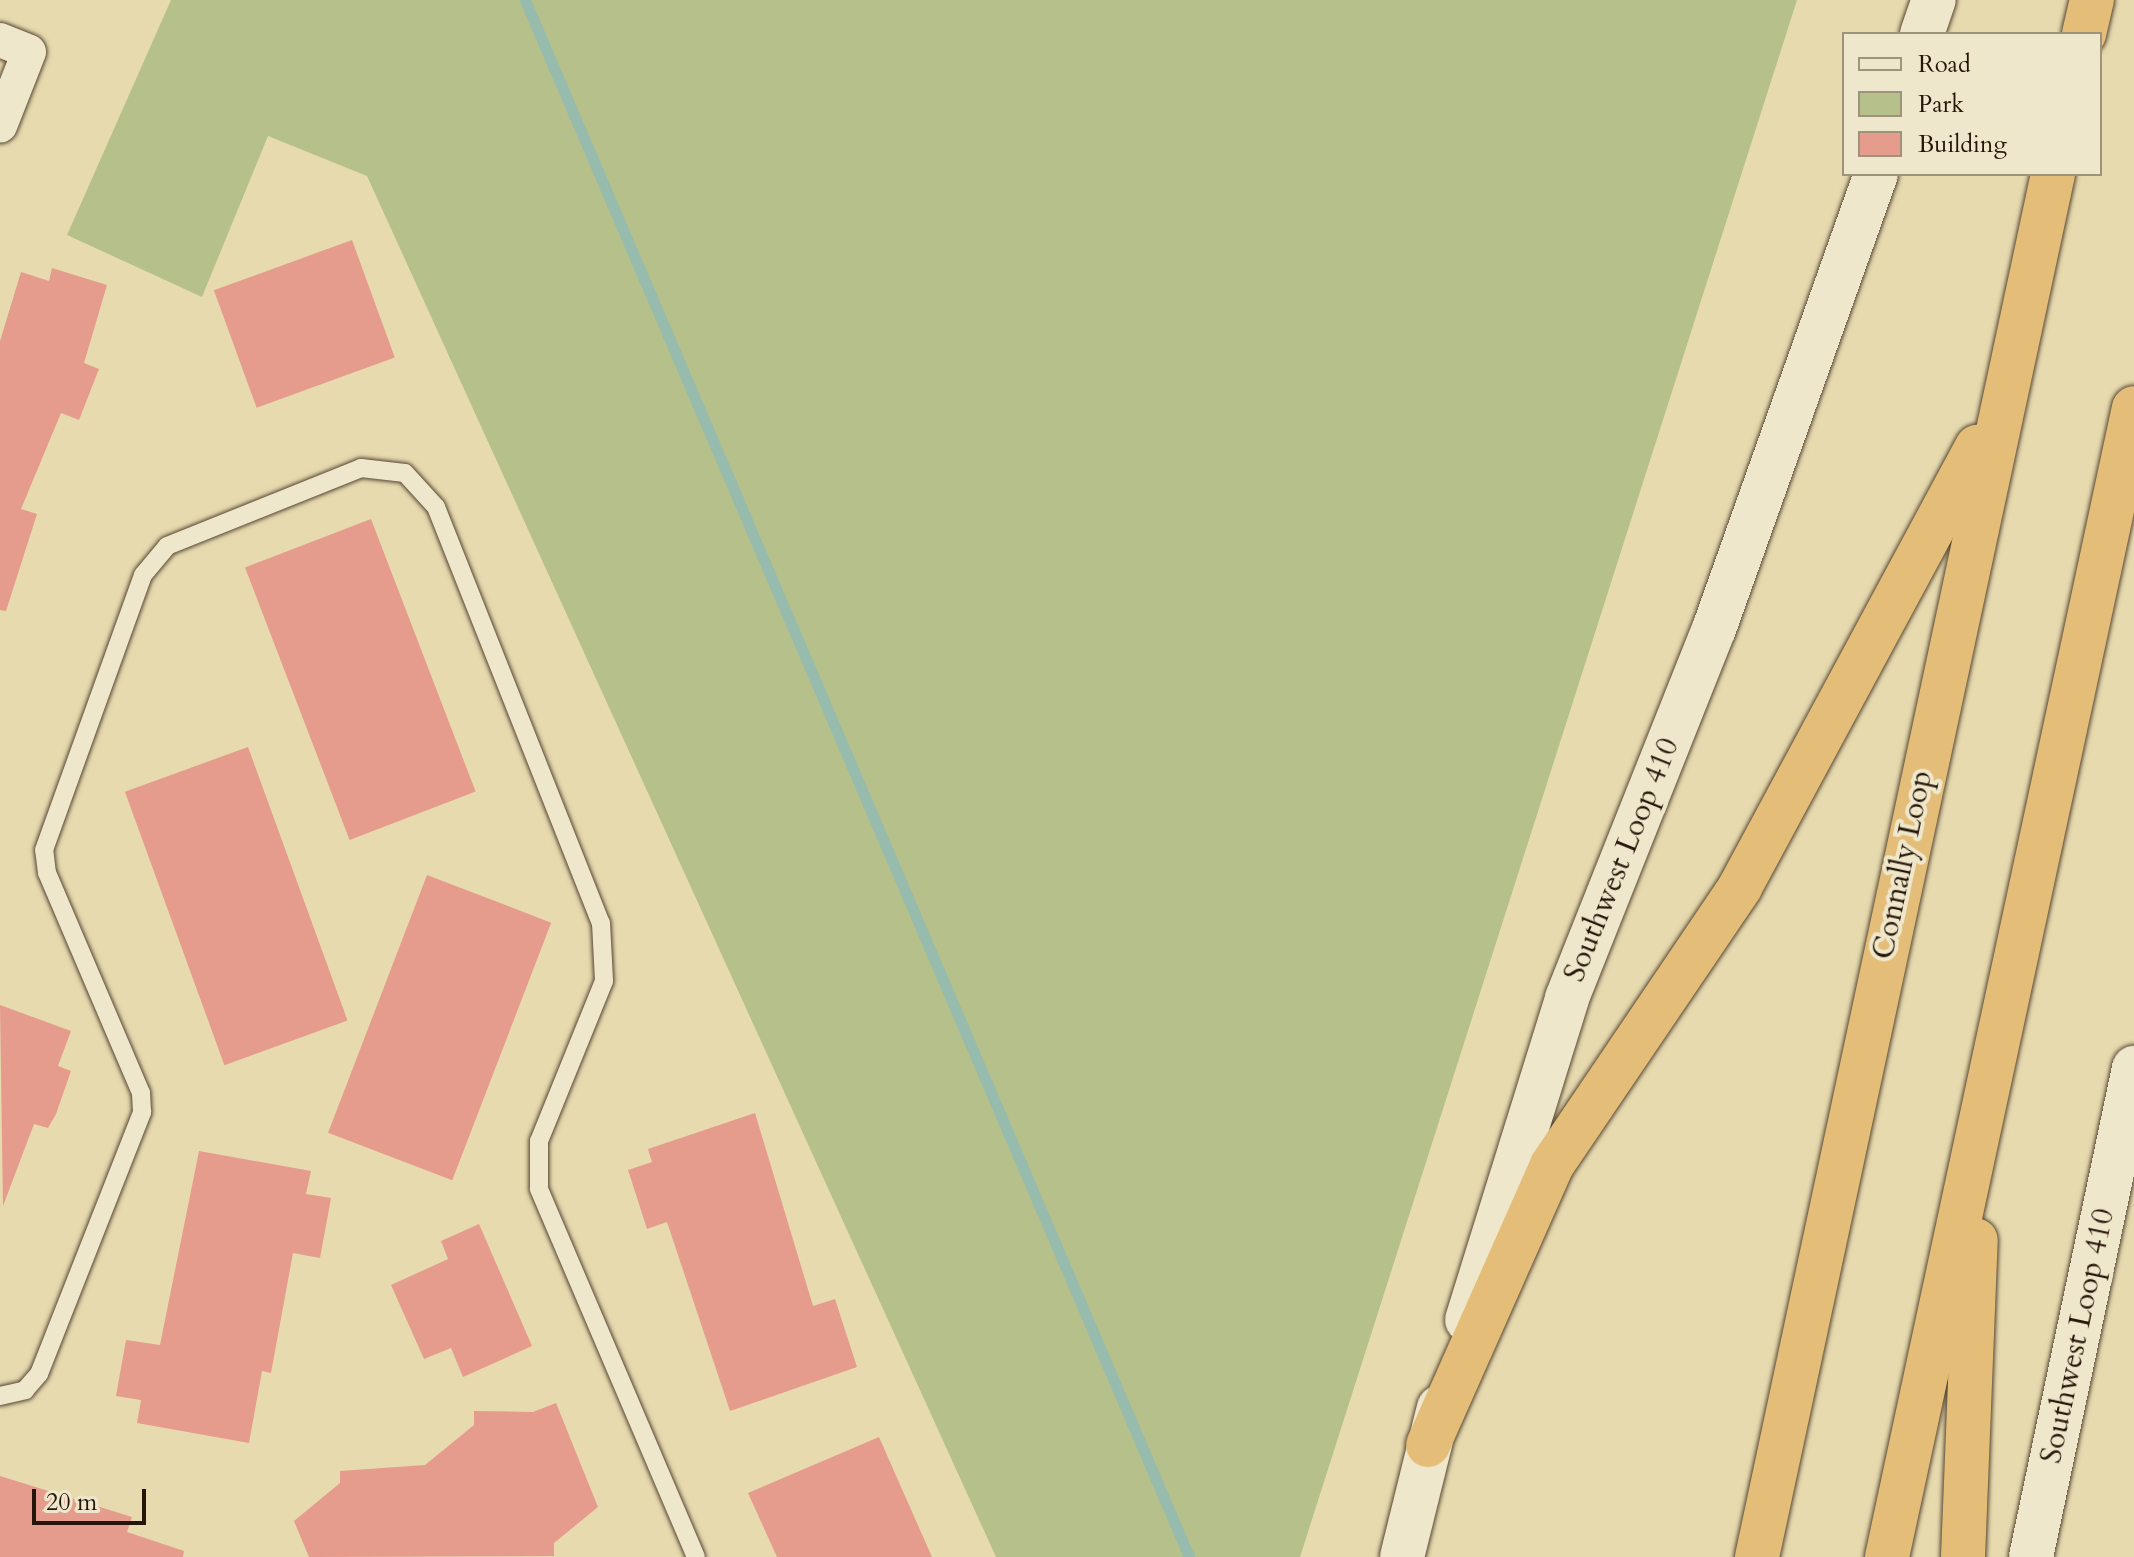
<!DOCTYPE html>
<style>
body{margin:0}
#map{position:relative;width:2134px;height:1557px;overflow:hidden;background:#e7daaf;font-family:Cardo,serif}
div>[style]{position:absolute}
.green>*{inset:0;background:#b5c08b}
.stream>*{height:11px;margin:-5.5px;padding:0 5.5px;transform-origin:5.5px;border-radius:5.5px;background:#97bbac}
.building>*{inset:0;background:#e59c8c;transform-origin:0 0}
.roads{filter:drop-shadow(0 0 2px #564733) drop-shadow(0 0 2px #564733)}
.service>*{height:18px;margin:-9px;padding:0 9px;transform-origin:9px;border-radius:9px;background:#efe7cb}
.minor>*{height:34px;margin:-17px;padding:0 17px;transform-origin:17px;border-radius:17px;background:#efe7cb}
.secondary>*{height:44px;margin:-22px;padding:0 22px;transform-origin:22px;border-radius:22px;background:#efe7cb}
.motorway>*{height:44px;margin:-22px;padding:0 22px;transform-origin:22px;border-radius:22px;background:#e4bd78}
span{translate:-50% -50%;white-space:nowrap;text-align:center;line-height:1.15;-webkit-text-stroke:8px #efe7cb;paint-order:stroke}
.street-label{font-size:30px;color:#26160a}
.legend{position:absolute;left:1842px;top:32px;width:260px;height:144px;box-sizing:border-box;background:#efe7cb;border:2px solid #9f937e;margin:0;padding:10px 14px;list-style:none;font-size:24px;color:#26160a}
.legend li{display:flex;align-items:center;gap:16px;height:40px}
.legend b{width:40px;border:2px solid #9f937e}
.scale{position:absolute;left:32px;top:1489px;width:114px;height:36px;box-sizing:border-box;border:4px solid #26160a;border-top:0;padding-left:10px;font-size:24px;line-height:28px;white-space:nowrap;color:#26160a;-webkit-text-stroke:6px #efe7cb;paint-order:stroke}
</style>
<div id="map">
<div class="green">
<i style="clip-path:polygon(171px 0,1797px 0,1300px 1557px,996px 1557px,367px 176px,268px 136px,202px 297px,67px 235px)"></i>
</div>
<div class="stream">
<i style="left:525px;top:0;width:1693px;rotate:66.9deg"></i>
</div>
<div class="building">
<i style="left:352px;top:240px;width:125px;height:147px;rotate:70deg"></i>
<i style="clip-path:polygon(52px 268px,107px 285px,84px 363px,99px 369px,79px 420px,61px 413px,21px 509px,37px 514px,6px 611px,0 610px,0 341px,21px 272px,49px 281px)"></i>
<i style="left:371px;top:519px;width:292px;height:135px;rotate:69deg"></i>
<i style="left:248px;top:747px;width:291px;height:131px;rotate:70deg"></i>
<i style="left:427px;top:875px;width:133px;height:276px;rotate:21deg"></i>
<i style="clip-path:polygon(0 1005px,71px 1031px,58px 1066px,71px 1071px,56px 1114px,48px 1128px,34px 1124px,3px 1206px)"></i>
<i style="clip-path:polygon(755px 1113px,813px 1306px,835px 1299px,857px 1367px,730px 1411px,667px 1222px,647px 1229px,628px 1170px,652px 1162px,648px 1149px)"></i>
<i style="clip-path:polygon(199px 1151px,311px 1171px,306px 1194px,331px 1198px,320px 1258px,293px 1253px,271px 1373px,262px 1371px,249px 1443px,137px 1423px,141px 1400px,116px 1396px,126px 1340px,160px 1345px)"></i>
<i style="clip-path:polygon(479px 1224px,532px 1346px,463px 1377px,451px 1348px,424px 1359px,391px 1285px,448px 1259px,441px 1241px)"></i>
<i style="clip-path:polygon(556px 1403px,598px 1507px,554px 1543px,554px 1556px,309px 1557px,294px 1521px,340px 1483px,340px 1471px,425px 1465px,474px 1425px,474px 1411px,533px 1412px)"></i>
<i style="clip-path:polygon(879px 1437px,932px 1557px,777px 1557px,748px 1493px)"></i>
<i style="clip-path:polygon(0 1476px,132px 1517px,127px 1532px,184px 1551px,183px 1557px,0 1557px)"></i>
</div>
<div class="roads">
<div class="service">
<i style="left:0;top:1396px;width:26px;rotate:-13deg"></i>
<i style="left:25px;top:1390px;width:21px;rotate:-49deg"></i>
<i style="left:39px;top:1374px;width:282px;rotate:-68.5deg"></i>
<i style="left:142px;top:1112px;width:19px;rotate:-93deg"></i>
<i style="left:141px;top:1093px;width:239px;rotate:-113.1deg"></i>
<i style="left:47px;top:873px;width:23px;rotate:-97deg"></i>
<i style="left:44px;top:850px;width:292px;rotate:-70.2deg"></i>
<i style="left:143px;top:575px;width:38px;rotate:-50deg"></i>
<i style="left:167px;top:546px;width:209px;rotate:-21.9deg"></i>
<i style="left:361px;top:468px;width:44px;rotate:6.5deg"></i>
<i style="left:405px;top:473px;width:46px;rotate:47.6deg"></i>
<i style="left:436px;top:507px;width:448px;rotate:68.4deg"></i>
<i style="left:601px;top:923px;width:58px;rotate:87deg"></i>
<i style="left:604px;top:981px;width:173px;rotate:112.1deg"></i>
<i style="left:539px;top:1141px;width:48px;rotate:90deg"></i>
<i style="left:539px;top:1189px;width:400px;rotate:66.9deg"></i>
</div>
<div class="minor">
<i style="left:0;top:40px;width:31px;rotate:22deg"></i>
<i style="left:29px;top:52px;width:79px;rotate:111.4deg"></i>
</div>
<div class="secondary">
<i style="left:1922px;top:34px;width:36px;rotate:-71deg"></i>
<i style="left:1467px;top:1320px;width:337px;rotate:-72.7deg"></i>
<i style="left:1567px;top:998px;width:397px;rotate:-68.3deg"></i>
<i style="left:1714px;top:629px;width:483px;rotate:-70.4deg"></i>
<i style="left:1402px;top:1557px;width:154px;rotate:-76.1deg"></i>
<i style="left:2031px;top:1557px;width:500px;rotate:-78.1deg"></i>
</div>
<div class="motorway">
<i style="left:2084px;top:34px;width:35px;rotate:-77deg"></i>
<i style="left:1428px;top:1445px;width:306px;rotate:-66.1deg"></i>
<i style="left:1552px;top:1165px;width:336px;rotate:-55.9deg"></i>
<i style="left:1740px;top:887px;width:500px;rotate:-61.7deg"></i>
<i style="left:1757px;top:1557px;width:1414px;rotate:-77.92deg"></i>
<i style="left:1887px;top:1557px;width:1175px;rotate:-77.87deg"></i>
<i style="left:1963px;top:1557px;width:317px;rotate:-87.7deg"></i>
</div>
</div>
<div class="street-label">
<span style="left:1622px;top:860px;rotate:-68deg">Southwest Loop 410</span>
<span style="left:1903px;top:865px;rotate:-78deg">Connally Loop</span>
<span style="left:2078px;top:1336px;rotate:-78deg">Southwest Loop 410</span>
</div>
<ul class="legend">
<li><b style="height:10px;background:#efe7cb"></b>Road</li>
<li><b style="height:22px;background:#b5c08b"></b>Park</li>
<li><b style="height:22px;background:#e59c8c"></b>Building</li>
</ul>
<div class="scale">20 m</div>
</div>
